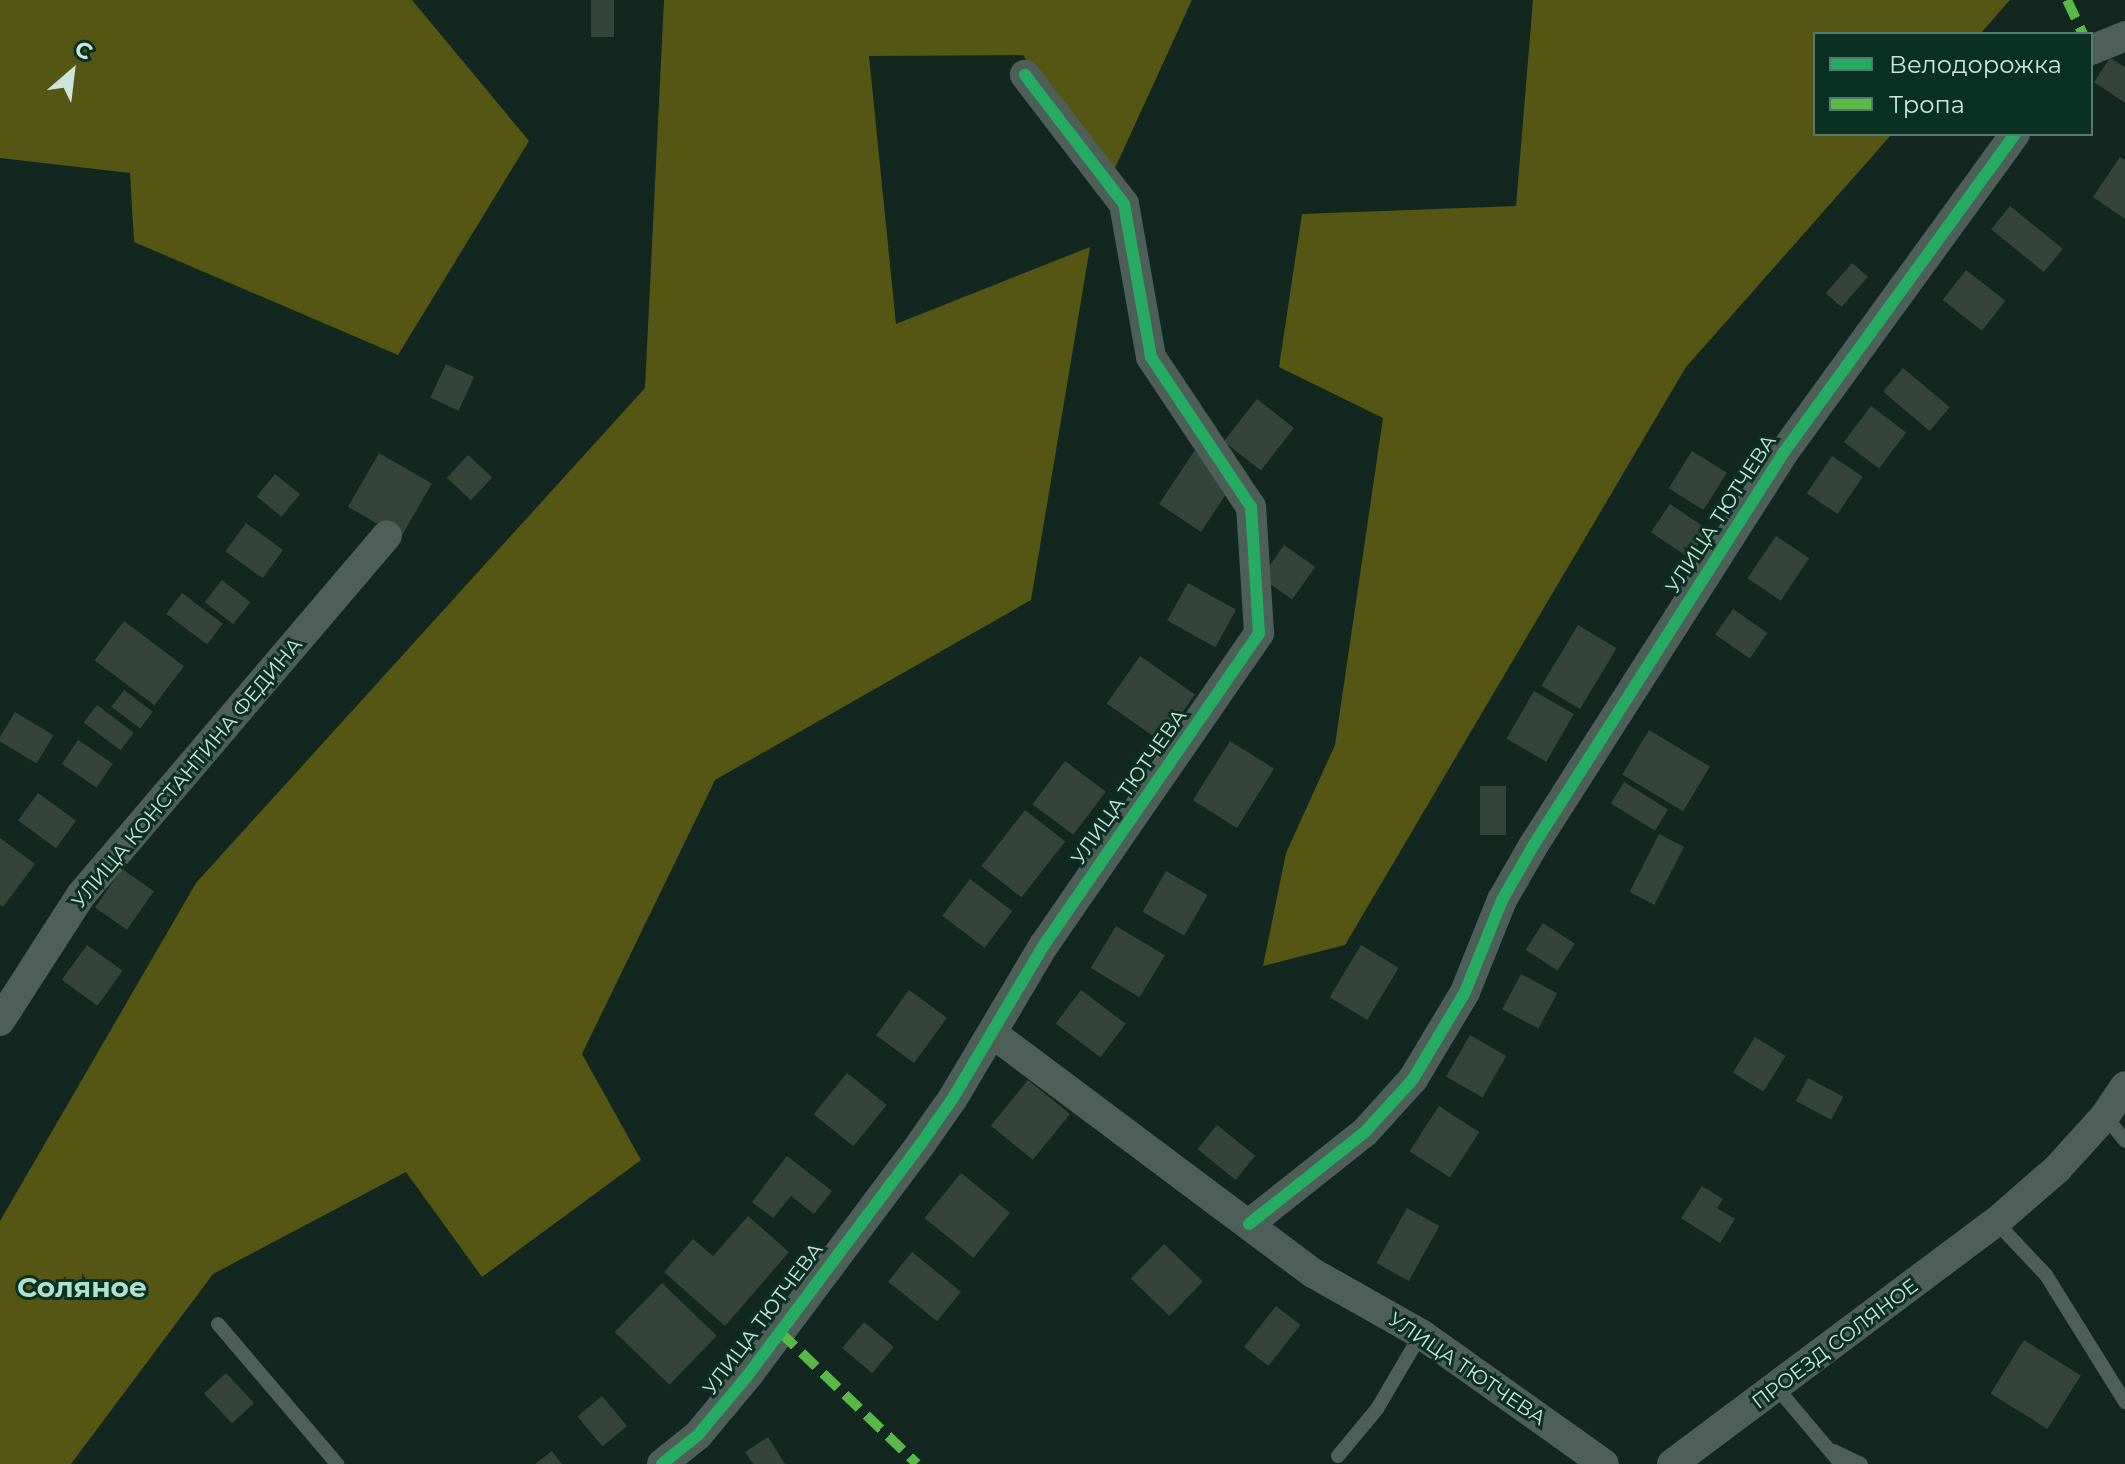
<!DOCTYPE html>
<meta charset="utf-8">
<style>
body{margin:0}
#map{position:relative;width:2125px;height:1464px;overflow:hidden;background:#122720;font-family:Montserrat,sans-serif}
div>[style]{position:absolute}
.forest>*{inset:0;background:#555614}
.building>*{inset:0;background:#34443b;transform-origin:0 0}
.lane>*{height:14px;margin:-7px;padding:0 7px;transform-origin:7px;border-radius:7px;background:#4e5e58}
.street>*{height:30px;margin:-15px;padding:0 15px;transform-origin:15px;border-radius:15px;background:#4e5e58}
.quiet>*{height:10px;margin-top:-5px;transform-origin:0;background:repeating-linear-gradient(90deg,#58b947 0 20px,transparent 0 30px)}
.cycleway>*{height:12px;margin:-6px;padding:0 6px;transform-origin:6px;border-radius:6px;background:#26ab63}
span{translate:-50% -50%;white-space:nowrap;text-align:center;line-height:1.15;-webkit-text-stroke:6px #093023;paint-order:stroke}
.street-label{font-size:20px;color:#cce5da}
.district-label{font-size:28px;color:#afe2cc;font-weight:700}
.legend{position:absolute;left:1813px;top:32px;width:280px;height:104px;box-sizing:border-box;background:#093023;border:2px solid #57786c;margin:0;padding:10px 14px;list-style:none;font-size:24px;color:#cce5da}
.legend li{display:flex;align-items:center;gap:16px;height:40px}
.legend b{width:40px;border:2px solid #57786c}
.north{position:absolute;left:32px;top:32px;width:80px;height:80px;-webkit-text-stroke:6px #093023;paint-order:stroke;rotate:28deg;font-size:22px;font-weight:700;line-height:32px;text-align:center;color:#cce5da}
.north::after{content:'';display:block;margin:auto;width:28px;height:36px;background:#cce5da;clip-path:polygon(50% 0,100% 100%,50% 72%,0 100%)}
</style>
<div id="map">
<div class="forest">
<i style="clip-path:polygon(0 0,412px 0,529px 141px,398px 355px,134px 242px,130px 173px,0 158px)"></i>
<i style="clip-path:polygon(664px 0,1192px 0,1110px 179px,1023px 55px,869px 56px,896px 324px,1090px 247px,1031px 600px,715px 780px,582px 1054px,641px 1160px,482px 1277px,406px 1172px,213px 1274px,71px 1464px,0 1464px,0 1221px,196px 883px,645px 388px)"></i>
<i style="clip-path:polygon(1533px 0,2010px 0,1980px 34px,1815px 34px,1815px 134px,1892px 134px,1686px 367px,1345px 945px,1263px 966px,1286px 853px,1335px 745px,1383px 418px,1279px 367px,1302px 214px,1516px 206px)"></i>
</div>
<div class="building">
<i style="left:591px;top:0;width:23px;height:37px"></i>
<i style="clip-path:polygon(2110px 58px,2125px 67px,2125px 103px,2094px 82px)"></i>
<i style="clip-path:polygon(2120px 157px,2125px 160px,2125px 219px,2093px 197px)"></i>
<i style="left:2010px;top:206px;width:68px;height:30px;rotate:39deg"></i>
<i style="left:1852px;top:263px;width:21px;height:40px;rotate:41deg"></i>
<i style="left:1966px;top:270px;width:50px;height:38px;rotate:38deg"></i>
<i style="left:446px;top:364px;width:31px;height:37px;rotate:25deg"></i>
<i style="left:1903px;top:368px;width:61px;height:31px;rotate:40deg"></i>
<i style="left:1257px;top:399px;width:47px;height:54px;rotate:38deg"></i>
<i style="left:1871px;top:406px;width:44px;height:45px;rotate:37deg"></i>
<i style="clip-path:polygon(1197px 447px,1230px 488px,1201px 532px,1159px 504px)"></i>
<i style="left:1692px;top:451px;width:41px;height:44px;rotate:32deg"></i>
<i style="left:379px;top:453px;width:61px;height:62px;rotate:30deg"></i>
<i style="left:468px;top:455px;width:33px;height:31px;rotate:43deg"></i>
<i style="left:1832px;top:456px;width:37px;height:45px;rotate:34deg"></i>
<i style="left:275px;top:474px;width:32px;height:29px;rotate:39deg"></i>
<i style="left:1670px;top:504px;width:46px;height:34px;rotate:34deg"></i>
<i style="left:246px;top:523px;width:46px;height:35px;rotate:36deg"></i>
<i style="left:1776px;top:536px;width:40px;height:51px;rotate:34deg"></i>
<i style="left:1284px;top:545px;width:38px;height:40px;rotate:35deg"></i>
<i style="left:222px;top:580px;width:36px;height:28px;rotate:38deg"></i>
<i style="left:1188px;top:583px;width:55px;height:43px;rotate:29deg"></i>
<i style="left:182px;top:593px;width:51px;height:26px;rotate:37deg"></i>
<i style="left:1733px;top:609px;width:42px;height:31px;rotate:35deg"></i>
<i style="left:124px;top:621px;width:75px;height:49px;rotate:37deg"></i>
<i style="left:1578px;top:625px;width:45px;height:71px;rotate:31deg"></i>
<i style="left:1140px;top:656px;width:67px;height:58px;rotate:35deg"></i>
<i style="left:124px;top:690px;width:36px;height:21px;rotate:37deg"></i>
<i style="left:1534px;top:691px;width:46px;height:55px;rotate:30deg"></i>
<i style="left:97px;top:705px;width:46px;height:22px;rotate:37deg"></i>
<i style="left:15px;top:712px;width:45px;height:33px;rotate:31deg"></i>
<i style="left:1649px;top:730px;width:71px;height:52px;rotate:31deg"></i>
<i style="left:78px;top:740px;width:42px;height:29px;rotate:34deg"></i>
<i style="left:1230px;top:741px;width:52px;height:70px;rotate:32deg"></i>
<i style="left:1065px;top:761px;width:51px;height:54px;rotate:37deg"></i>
<i style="left:1624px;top:782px;width:52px;height:25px;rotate:32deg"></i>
<i style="left:1480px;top:786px;width:26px;height:49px"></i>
<i style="left:38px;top:793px;width:47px;height:34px;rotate:36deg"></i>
<i style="left:1025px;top:810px;width:51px;height:71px;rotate:38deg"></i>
<i style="left:1659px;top:834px;width:28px;height:65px;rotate:27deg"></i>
<i style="clip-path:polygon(0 838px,35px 864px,3px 907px,0 905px)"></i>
<i style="left:122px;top:869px;width:39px;height:47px;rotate:35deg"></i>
<i style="left:1166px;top:871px;width:48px;height:47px;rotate:30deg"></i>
<i style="left:970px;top:879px;width:53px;height:46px;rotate:37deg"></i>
<i style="left:1543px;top:923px;width:38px;height:32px;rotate:33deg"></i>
<i style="left:1116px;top:926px;width:57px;height:49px;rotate:31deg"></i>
<i style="left:87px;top:945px;width:44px;height:43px;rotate:36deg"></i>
<i style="left:1361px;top:945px;width:44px;height:61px;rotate:31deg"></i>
<i style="left:1521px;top:974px;width:41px;height:40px;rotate:28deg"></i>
<i style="left:909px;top:990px;width:47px;height:56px;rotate:36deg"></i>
<i style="left:1081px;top:990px;width:56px;height:42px;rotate:37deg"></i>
<i style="left:1470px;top:1035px;width:42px;height:48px;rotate:30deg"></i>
<i style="left:1755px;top:1037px;width:36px;height:42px;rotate:32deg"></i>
<i style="left:847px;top:1073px;width:51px;height:53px;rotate:39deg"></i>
<i style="left:1808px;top:1078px;width:40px;height:26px;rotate:28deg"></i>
<i style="left:1028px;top:1080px;width:54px;height:59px;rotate:39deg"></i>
<i style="left:1439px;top:1106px;width:48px;height:54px;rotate:33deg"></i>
<i style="left:1217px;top:1125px;width:49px;height:31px;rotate:39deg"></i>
<i style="clip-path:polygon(787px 1156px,832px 1191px,814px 1214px,791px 1196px,773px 1218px,752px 1202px)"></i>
<i style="left:961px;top:1173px;width:63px;height:58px;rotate:39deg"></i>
<i style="clip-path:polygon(1702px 1186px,1723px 1199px,1717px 1208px,1735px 1219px,1720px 1243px,1681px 1218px)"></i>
<i style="left:1407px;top:1208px;width:37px;height:63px;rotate:29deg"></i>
<i style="clip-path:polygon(748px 1216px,789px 1252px,725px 1326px,664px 1272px,693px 1239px,713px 1256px)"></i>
<i style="left:1164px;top:1244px;width:54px;height:48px;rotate:44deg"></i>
<i style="left:912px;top:1252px;width:63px;height:38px;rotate:39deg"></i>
<i style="left:662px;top:1283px;width:76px;height:68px;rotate:44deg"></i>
<i style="left:1276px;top:1306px;width:31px;height:52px;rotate:38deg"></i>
<i style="left:864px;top:1322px;width:39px;height:34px;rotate:40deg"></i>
<i style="left:2024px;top:1340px;width:67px;height:63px;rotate:32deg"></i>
<i style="left:226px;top:1373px;width:41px;height:30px;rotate:47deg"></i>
<i style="left:602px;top:1396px;width:39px;height:32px;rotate:50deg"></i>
<i style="clip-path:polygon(768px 1437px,785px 1464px,753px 1464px,745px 1452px)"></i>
<i style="clip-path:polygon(552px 1451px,562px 1464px,535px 1464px)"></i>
</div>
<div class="lane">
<i style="left:2105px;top:1116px;width:32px;rotate:51deg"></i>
<i style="left:1996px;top:1222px;width:73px;rotate:46.7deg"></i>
<i style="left:2046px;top:1275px;width:150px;rotate:58.1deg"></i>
<i style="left:218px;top:1324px;width:184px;rotate:49.6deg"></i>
<i style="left:1777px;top:1388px;width:99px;rotate:49.9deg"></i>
<i style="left:1834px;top:1451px;width:30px;rotate:26deg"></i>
<i style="left:1338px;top:1456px;width:61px;rotate:-50.3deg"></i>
<i style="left:1377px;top:1409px;width:87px;rotate:-59.6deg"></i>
</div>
<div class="street">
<i style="left:2091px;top:50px;width:37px;rotate:-22deg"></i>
<i style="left:0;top:1021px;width:150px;rotate:-57.3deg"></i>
<i style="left:81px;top:895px;width:472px;rotate:-49.6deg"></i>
<i style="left:992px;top:1033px;width:401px;rotate:36.8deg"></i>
<i style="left:1313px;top:1273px;width:124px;rotate:29.5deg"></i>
<i style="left:1421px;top:1334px;width:224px;rotate:35.4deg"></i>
<i style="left:1249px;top:1224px;width:148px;rotate:-38.4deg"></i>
<i style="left:1365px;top:1132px;width:72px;rotate:-47.8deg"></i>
<i style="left:1413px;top:1079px;width:101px;rotate:-59.1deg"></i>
<i style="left:1465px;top:992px;width:99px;rotate:-68.1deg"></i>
<i style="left:1502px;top:900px;width:62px;rotate:-60.1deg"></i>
<i style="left:1533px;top:846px;width:467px;rotate:-57.5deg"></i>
<i style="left:1784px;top:452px;width:393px;rotate:-54deg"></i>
<i style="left:662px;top:1464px;width:46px;rotate:-38.9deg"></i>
<i style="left:698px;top:1435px;width:78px;rotate:-50.2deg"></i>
<i style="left:748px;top:1375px;width:287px;rotate:-53.2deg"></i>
<i style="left:920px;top:1145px;width:57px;rotate:-54.9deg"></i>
<i style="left:953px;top:1098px;width:178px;rotate:-59.3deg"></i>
<i style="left:1044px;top:945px;width:379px;rotate:-55.4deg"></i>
<i style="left:1259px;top:633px;width:126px;rotate:-93.6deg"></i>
<i style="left:1251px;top:507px;width:180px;rotate:-123.7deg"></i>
<i style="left:1151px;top:357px;width:155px;rotate:-100deg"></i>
<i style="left:1124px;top:204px;width:163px;rotate:-127.5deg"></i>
<i style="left:1672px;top:1464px;width:404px;rotate:-36.8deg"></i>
<i style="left:1996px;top:1222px;width:81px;rotate:-41deg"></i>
<i style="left:2057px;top:1169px;width:72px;rotate:-47.8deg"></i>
<i style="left:2105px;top:1116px;width:36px;rotate:-56deg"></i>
</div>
<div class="quiet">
<i style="left:2067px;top:0;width:38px;rotate:65deg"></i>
<i style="left:780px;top:1332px;width:190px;rotate:43.9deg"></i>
</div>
<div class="cycleway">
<i style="left:1249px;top:1224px;width:148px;rotate:-38.4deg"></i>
<i style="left:1365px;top:1132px;width:72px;rotate:-47.8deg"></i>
<i style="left:1413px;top:1079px;width:101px;rotate:-59.1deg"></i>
<i style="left:1465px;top:992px;width:99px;rotate:-68.1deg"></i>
<i style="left:1502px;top:900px;width:62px;rotate:-60.1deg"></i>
<i style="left:1533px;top:846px;width:467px;rotate:-57.5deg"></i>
<i style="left:1784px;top:452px;width:393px;rotate:-54deg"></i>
<i style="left:662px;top:1464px;width:46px;rotate:-38.9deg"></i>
<i style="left:698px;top:1435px;width:78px;rotate:-50.2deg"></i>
<i style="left:748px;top:1375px;width:287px;rotate:-53.2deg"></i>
<i style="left:920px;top:1145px;width:57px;rotate:-54.9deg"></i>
<i style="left:953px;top:1098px;width:178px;rotate:-59.3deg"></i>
<i style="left:1044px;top:945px;width:379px;rotate:-55.4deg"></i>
<i style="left:1259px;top:633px;width:126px;rotate:-93.6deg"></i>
<i style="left:1251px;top:507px;width:180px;rotate:-123.7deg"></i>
<i style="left:1151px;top:357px;width:155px;rotate:-100deg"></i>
<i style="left:1124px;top:204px;width:163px;rotate:-127.5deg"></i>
</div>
<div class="street-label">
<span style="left:1721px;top:514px;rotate:-57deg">УЛИЦА ТЮТЧЕВА</span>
<span style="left:187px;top:773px;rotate:-50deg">УЛИЦА КОНСТАНТИНА ФЕДИНА</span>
<span style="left:1129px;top:787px;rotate:-55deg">УЛИЦА ТЮТЧЕВА</span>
<span style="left:763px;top:1319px;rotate:-53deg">УЛИЦА ТЮТЧЕВА</span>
<span style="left:1835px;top:1344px;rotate:-37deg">ПРОЕЗД СОЛЯНОЕ</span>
<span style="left:1467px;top:1369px;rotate:34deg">УЛИЦА ТЮТЧЕВА</span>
</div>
<div class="district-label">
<span style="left:82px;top:1287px">Соляное</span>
</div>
<ul class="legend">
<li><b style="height:10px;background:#26ab63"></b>Велодорожка</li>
<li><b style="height:10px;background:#58b947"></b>Тропа</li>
</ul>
<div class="north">С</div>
</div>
